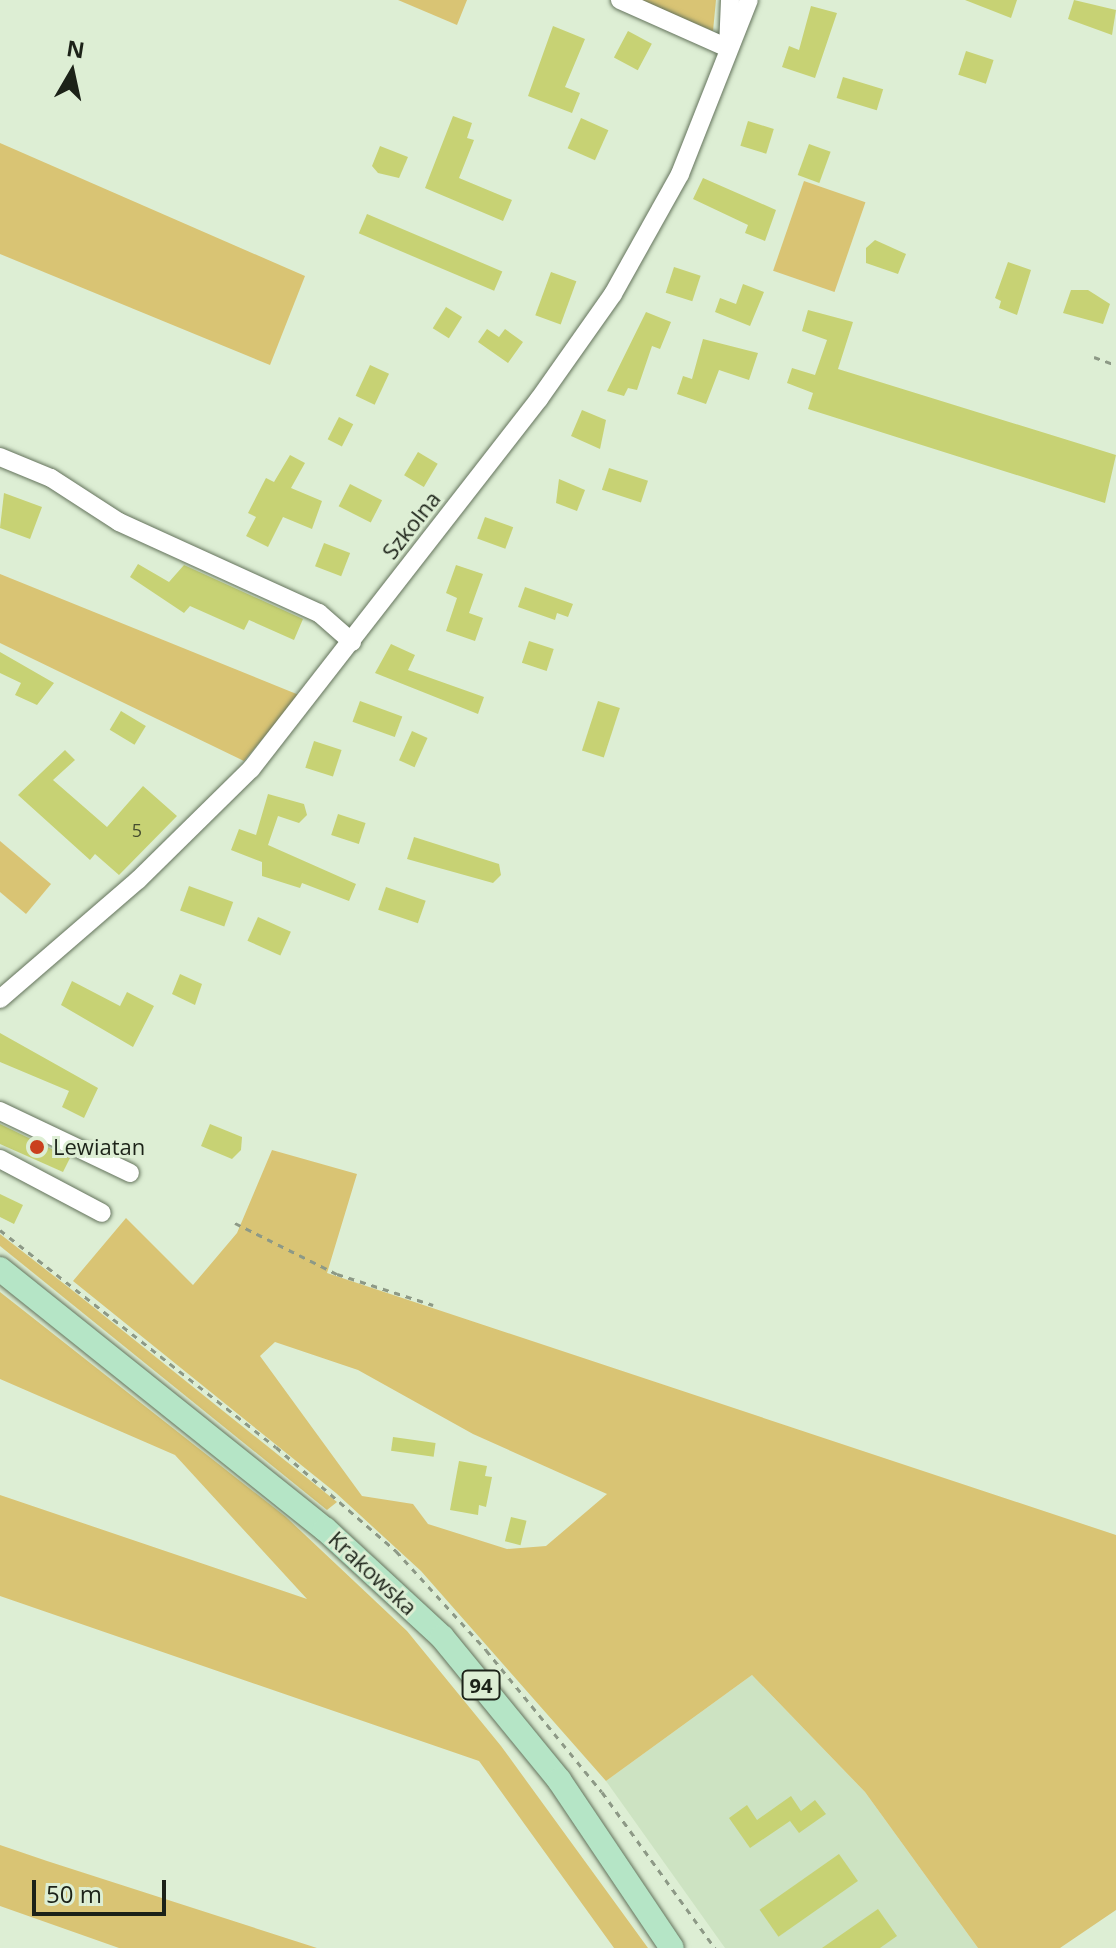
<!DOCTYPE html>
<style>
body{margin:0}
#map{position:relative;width:1116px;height:1948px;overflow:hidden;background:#ddeed4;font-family:"Open Sans",sans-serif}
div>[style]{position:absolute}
.built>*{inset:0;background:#cde3c2}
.green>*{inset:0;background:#d9c474;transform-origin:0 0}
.building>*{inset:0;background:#c7d274;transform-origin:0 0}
.path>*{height:3px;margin-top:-1.5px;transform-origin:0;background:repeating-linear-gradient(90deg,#8d9986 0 6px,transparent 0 12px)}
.roads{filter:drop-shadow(0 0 2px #64735c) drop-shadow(0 0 2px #64735c)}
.minor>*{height:18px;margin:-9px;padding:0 9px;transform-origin:9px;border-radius:9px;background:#fff}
.major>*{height:24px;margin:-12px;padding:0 12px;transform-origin:12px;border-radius:12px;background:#b5e5c6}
.dots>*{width:22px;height:22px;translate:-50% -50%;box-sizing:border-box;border:4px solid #ddeed4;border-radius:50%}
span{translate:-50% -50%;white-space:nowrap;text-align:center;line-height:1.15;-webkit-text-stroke:6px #ddeed4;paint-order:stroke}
.number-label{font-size:18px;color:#474e2f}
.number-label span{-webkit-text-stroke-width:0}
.shield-label span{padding:2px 6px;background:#ddeed4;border:2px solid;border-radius:6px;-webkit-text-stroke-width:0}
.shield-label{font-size:20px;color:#1c2218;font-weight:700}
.street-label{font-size:22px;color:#1c2218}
.poi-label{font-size:22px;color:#1c2218}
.left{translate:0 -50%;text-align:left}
.north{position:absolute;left:32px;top:32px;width:80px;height:80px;-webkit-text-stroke:6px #ddeed4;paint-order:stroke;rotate:9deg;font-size:22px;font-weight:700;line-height:32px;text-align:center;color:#1c2218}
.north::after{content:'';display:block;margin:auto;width:28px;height:36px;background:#1c2218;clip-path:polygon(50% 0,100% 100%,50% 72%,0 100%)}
.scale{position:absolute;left:32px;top:1880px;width:134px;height:36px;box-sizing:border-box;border:4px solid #1c2218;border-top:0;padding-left:10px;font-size:24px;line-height:28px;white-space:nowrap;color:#1c2218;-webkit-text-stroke:6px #ddeed4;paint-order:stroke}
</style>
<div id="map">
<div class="built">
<i style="clip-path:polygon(752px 1675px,865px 1792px,978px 1948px,725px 1948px,606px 1781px)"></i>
</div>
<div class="green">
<i style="clip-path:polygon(398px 0,467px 0,457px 25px)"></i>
<i style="clip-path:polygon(639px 0,716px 0,713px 31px)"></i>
<i style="clip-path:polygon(0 143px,305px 276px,270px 365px,0 254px)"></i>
<i style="left:804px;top:181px;width:65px;height:95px;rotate:19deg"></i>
<i style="clip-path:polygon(0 574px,299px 695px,244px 761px,0 643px)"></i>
<i style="clip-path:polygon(0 841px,51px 884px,26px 914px,0 892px)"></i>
<i style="clip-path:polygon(evenodd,272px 1150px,357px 1174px,327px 1273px,1116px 1535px,1116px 1910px,1060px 1948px,978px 1948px,865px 1792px,752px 1675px,606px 1781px,421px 1571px,336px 1493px,73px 1281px,126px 1218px,193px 1285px,237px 1233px,272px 1150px,275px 1342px,358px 1370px,473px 1434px,607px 1494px,546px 1546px,507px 1549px,428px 1524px,413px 1504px,362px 1496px,260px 1356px,275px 1342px)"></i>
<i style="clip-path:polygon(0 1234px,72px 1290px,337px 1502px,327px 1510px,0 1246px)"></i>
<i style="clip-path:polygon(0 1292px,286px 1517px,407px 1631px,501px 1746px,648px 1948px,614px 1948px,479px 1761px,0 1596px,0 1495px,307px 1599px,175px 1455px,0 1379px)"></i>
<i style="clip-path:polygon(0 1845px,47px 1861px,317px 1948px,119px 1948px,0 1906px)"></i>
</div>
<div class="building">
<i style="clip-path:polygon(965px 0,1017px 0,1011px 18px)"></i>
<i style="clip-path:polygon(1074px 0,1116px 10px,1112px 35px,1068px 19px)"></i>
<i style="clip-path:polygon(811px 6px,837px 13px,815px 78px,782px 67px,789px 46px,799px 50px)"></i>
<i style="clip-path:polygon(553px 26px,585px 39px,565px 87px,580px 93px,572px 113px,528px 96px)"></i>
<i style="left:628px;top:31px;width:27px;height:30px;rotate:28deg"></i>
<i style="left:966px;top:51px;width:29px;height:25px;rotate:18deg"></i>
<i style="left:843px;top:77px;width:42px;height:22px;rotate:17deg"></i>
<i style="clip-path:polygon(453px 116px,472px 123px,467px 138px,474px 140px,459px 178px,512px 200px,503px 221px,425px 188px)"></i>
<i style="left:581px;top:118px;width:30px;height:33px;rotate:24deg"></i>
<i style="left:748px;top:121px;width:27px;height:26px;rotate:17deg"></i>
<i style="left:809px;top:144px;width:23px;height:33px;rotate:20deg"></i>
<i style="clip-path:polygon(380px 146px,408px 157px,399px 178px,378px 173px,372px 166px)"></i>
<i style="clip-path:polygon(703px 178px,776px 210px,765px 241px,745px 233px,748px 225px,693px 199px)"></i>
<i style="left:367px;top:214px;width:147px;height:21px;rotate:23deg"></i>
<i style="clip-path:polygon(875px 240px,906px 254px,898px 274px,866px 263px,866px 248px)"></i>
<i style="clip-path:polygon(1008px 262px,1031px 270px,1017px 315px,999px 308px,1001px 301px,995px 298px)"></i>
<i style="left:674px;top:267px;width:28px;height:27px;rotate:18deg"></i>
<i style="left:551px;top:272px;width:27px;height:46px;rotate:20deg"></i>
<i style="clip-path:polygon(743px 284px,764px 292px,750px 326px,715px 312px,720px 298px,736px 304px)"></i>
<i style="clip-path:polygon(1071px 290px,1088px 290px,1110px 304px,1103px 324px,1063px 313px)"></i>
<i style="left:446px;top:307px;width:19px;height:25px;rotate:32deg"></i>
<i style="clip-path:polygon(808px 310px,853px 322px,838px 369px,1116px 455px,1105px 503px,808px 409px,813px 393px,787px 383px,792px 368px,815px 375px,827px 340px,802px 331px)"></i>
<i style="clip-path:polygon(646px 312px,671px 322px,660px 349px,652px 346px,637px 390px,628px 388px,624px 396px,607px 391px)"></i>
<i style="clip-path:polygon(487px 329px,499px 337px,505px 329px,523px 342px,508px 363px,478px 342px)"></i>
<i style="clip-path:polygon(703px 339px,758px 353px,749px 380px,719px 370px,706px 404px,677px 394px,683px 376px,692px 379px)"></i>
<i style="left:370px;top:365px;width:21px;height:34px;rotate:25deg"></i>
<i style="clip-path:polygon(582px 410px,606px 420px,600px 449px,571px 436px)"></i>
<i style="left:339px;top:417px;width:16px;height:25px;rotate:27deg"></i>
<i style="left:418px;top:452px;width:23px;height:27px;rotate:31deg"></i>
<i style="clip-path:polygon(290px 455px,305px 463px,291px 488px,322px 501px,312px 529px,283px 517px,268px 547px,246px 536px,256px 517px,248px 513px,266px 478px,274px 482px)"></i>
<i style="left:609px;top:468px;width:41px;height:23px;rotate:18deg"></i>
<i style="clip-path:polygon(559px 479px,585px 490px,577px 511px,556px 503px)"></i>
<i style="left:350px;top:484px;width:36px;height:25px;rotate:27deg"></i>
<i style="clip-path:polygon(4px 493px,42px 507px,30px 539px,0 528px)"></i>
<i style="left:485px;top:517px;width:30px;height:23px;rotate:20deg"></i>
<i style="left:324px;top:543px;width:28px;height:25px;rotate:21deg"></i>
<i style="clip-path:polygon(138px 564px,169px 582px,184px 565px,303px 619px,294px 640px,249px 620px,244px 630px,190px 606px,184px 613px,130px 577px)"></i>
<i style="clip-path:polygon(456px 565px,483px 574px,469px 613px,483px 618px,475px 641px,446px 631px,457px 598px,446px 593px)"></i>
<i style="clip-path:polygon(525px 587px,573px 604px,568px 617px,557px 613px,555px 620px,518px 607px)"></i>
<i style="left:529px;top:641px;width:26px;height:23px;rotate:18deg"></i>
<i style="clip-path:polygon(391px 644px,415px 655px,408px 670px,484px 697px,478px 714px,375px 673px)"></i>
<i style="clip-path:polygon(0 652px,54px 683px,37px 705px,15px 695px,21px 683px,0 673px)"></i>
<i style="left:360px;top:701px;width:45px;height:22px;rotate:20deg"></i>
<i style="left:598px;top:701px;width:23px;height:52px;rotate:18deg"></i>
<i style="left:121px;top:711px;width:29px;height:22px;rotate:31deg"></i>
<i style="left:412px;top:731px;width:17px;height:32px;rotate:24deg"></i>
<i style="left:314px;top:741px;width:29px;height:28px;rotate:18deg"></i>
<i style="clip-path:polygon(65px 750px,75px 760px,53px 780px,107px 827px,143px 786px,177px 816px,119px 875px,95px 854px,90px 860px,18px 795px)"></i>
<i style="clip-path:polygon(268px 794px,304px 804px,307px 815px,299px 823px,278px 816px,268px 845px,356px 884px,349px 901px,302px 883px,300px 888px,262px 876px,262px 862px,231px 850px,239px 829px,256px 835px)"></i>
<i style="left:338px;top:814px;width:29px;height:22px;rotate:18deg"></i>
<i style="clip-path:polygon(414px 837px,499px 864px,501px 875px,493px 883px,407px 859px)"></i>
<i style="left:189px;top:886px;width:47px;height:26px;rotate:20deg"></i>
<i style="left:386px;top:887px;width:42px;height:24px;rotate:19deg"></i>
<i style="left:258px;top:917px;width:36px;height:26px;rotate:24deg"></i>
<i style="clip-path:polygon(180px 974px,202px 984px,195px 1005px,172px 994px)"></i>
<i style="clip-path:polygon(72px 981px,120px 1006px,127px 992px,154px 1006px,133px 1047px,61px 1005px)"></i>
<i style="clip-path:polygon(0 1033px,98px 1088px,84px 1118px,62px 1107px,69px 1091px,0 1062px)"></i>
<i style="clip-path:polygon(0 1124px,70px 1158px,63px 1172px,0 1144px)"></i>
<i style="clip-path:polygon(210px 1124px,242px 1137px,241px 1150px,232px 1159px,201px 1146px)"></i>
<i style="clip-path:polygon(0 1194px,23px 1205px,14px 1224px,0 1217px)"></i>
<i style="left:393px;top:1437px;width:43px;height:14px;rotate:8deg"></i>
<i style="clip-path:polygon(459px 1461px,487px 1466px,485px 1476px,492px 1477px,486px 1507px,479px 1505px,478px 1515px,450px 1510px)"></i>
<i style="left:511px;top:1517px;width:16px;height:25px;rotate:14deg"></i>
<i style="clip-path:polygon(791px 1796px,801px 1811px,815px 1800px,826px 1814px,799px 1833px,790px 1821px,750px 1848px,729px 1818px,747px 1805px,757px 1820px)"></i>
<i style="left:839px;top:1854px;width:33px;height:97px;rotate:55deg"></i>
<i style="clip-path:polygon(878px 1909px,897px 1936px,880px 1948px,822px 1948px)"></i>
</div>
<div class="path">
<i style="left:1094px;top:357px;width:23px;rotate:20deg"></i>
<i style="left:235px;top:1223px;width:114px;rotate:26.6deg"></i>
<i style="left:337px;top:1274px;width:101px;rotate:17.9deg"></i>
<i style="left:0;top:1230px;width:351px;rotate:38.2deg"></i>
<i style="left:276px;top:1447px;width:159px;rotate:40.9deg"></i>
<i style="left:396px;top:1551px;width:134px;rotate:47.7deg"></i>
<i style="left:486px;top:1650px;width:183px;rotate:50.8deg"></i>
<i style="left:602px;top:1792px;width:193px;rotate:54.1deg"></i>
</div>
<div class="roads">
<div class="minor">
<i style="left:620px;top:0;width:118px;rotate:24deg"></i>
<i style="left:728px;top:48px;width:48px;rotate:-87.6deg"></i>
<i style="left:0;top:457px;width:55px;rotate:22.4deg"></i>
<i style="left:51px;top:478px;width:81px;rotate:32.9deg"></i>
<i style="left:119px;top:522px;width:220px;rotate:24.5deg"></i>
<i style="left:319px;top:613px;width:44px;rotate:41.3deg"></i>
<i style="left:0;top:999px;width:182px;rotate:-40.8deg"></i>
<i style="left:138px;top:880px;width:158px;rotate:-44.5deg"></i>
<i style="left:251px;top:769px;width:469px;rotate:-52.1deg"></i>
<i style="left:539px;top:399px;width:128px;rotate:-54.8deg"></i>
<i style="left:613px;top:294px;width:137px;rotate:-60.8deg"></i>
<i style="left:680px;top:174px;width:187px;rotate:-68.4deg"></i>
<i style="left:0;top:1111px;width:144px;rotate:25.5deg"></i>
<i style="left:0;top:1159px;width:115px;rotate:27.9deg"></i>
</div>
<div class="major">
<i style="left:0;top:1269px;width:416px;rotate:38.7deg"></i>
<i style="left:325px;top:1529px;width:159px;rotate:42.7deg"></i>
<i style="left:442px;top:1637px;width:185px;rotate:50.7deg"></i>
<i style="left:559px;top:1780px;width:202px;rotate:56.1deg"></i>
</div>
</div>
<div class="dots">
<i style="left:37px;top:1147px;background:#ca401e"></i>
</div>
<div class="number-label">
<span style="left:137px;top:830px">5</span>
</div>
<div class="shield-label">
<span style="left:481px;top:1685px">94</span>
</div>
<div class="street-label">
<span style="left:411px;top:525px;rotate:-52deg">Szkolna</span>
<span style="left:373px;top:1573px;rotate:43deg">Krakowska</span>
</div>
<div class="poi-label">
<span class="left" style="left:53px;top:1147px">Lewiatan</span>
</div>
<div class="north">N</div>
<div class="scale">50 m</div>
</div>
